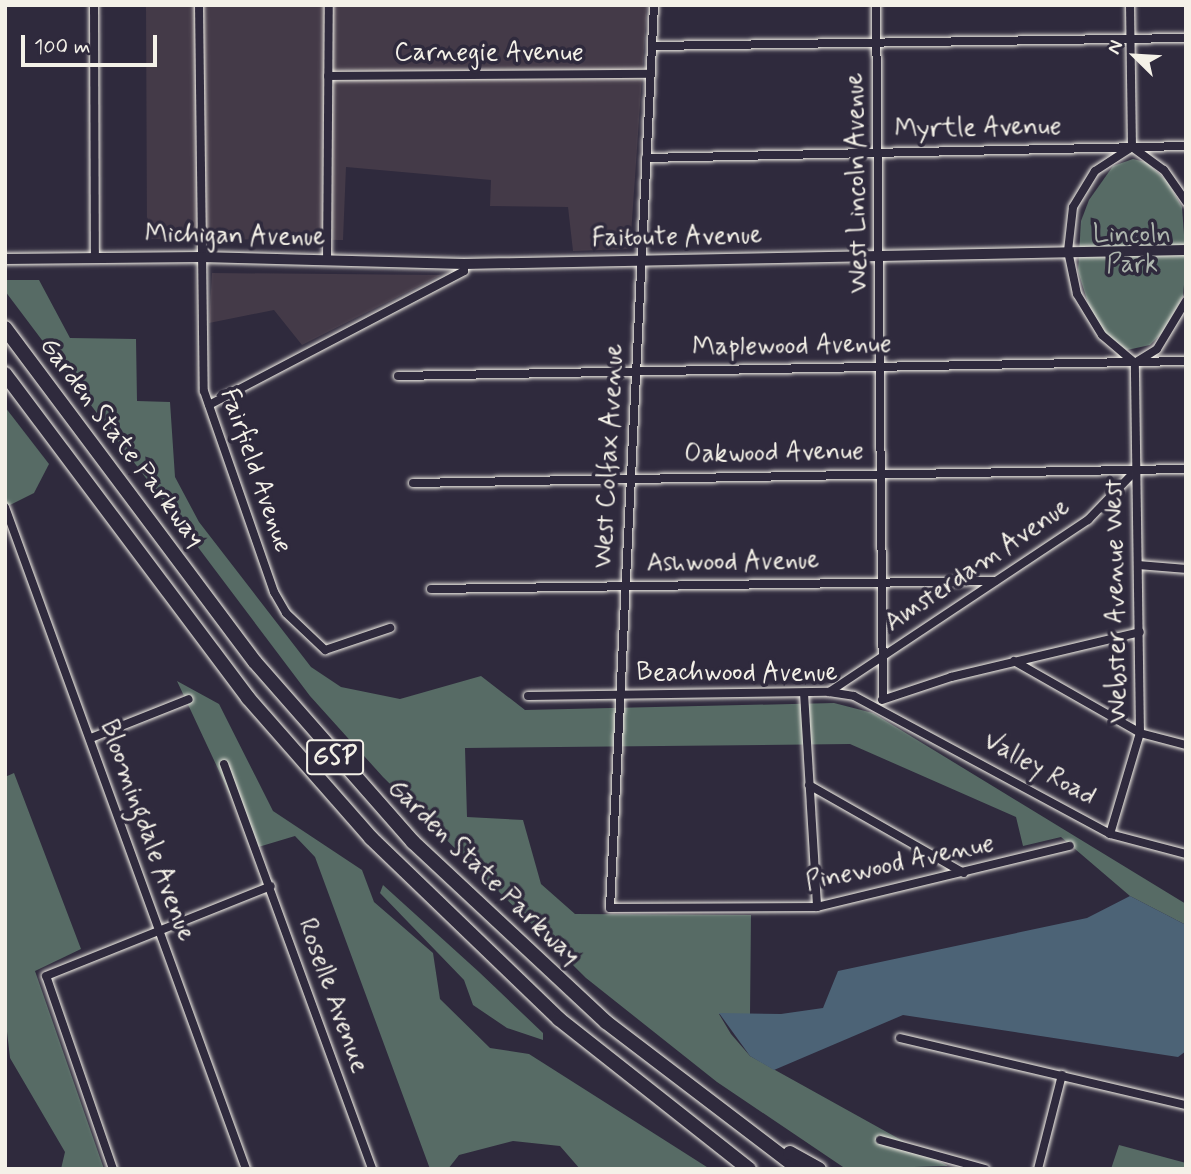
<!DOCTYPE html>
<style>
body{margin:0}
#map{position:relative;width:1191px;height:1174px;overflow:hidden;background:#2f2a3d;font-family:Mynerve,sans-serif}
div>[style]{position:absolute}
.built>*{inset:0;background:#443a48}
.green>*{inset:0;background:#576b65}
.water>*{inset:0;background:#4c6376}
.roads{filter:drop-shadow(0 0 2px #f4f1e8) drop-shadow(0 0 2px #f4f1e8)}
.street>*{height:8px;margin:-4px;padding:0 4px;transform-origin:4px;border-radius:4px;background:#2f2a3d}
.secondary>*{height:10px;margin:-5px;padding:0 5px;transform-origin:5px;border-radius:5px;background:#2f2a3d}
.highway>*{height:14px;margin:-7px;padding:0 7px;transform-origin:7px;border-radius:7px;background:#2f2a3d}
span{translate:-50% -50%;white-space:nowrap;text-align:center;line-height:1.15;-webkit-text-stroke:7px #2f2a3d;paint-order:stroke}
.shield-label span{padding:2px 5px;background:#2f2a3d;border:2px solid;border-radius:5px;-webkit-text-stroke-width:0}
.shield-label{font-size:24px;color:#f4f1e8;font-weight:700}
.street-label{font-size:26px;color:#f4f1e8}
.park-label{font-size:26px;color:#adb5ad}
.frame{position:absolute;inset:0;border:7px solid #f4f1e8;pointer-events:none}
.north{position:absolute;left:1100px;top:21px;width:70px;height:70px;-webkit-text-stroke:5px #2f2a3d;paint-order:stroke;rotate:294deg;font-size:19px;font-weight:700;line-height:28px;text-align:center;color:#f4f1e8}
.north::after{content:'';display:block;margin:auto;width:24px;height:32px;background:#f4f1e8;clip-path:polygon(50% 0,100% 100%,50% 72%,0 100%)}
.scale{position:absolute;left:21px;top:35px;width:136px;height:32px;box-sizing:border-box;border:4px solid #f4f1e8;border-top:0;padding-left:9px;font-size:21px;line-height:24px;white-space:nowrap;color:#f4f1e8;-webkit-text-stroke:5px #2f2a3d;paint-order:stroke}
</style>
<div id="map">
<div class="built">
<i style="clip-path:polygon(146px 5px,647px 5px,630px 249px,573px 251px,568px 207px,490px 206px,491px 180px,346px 167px,343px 240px,147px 239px)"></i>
<i style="clip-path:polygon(212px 273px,441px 275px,302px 345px,274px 310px,209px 323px)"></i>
</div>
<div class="green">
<i style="clip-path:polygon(1133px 159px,1146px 162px,1167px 181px,1182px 207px,1186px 262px,1183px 296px,1164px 331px,1150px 345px,1127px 350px,1104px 336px,1091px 313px,1078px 271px,1081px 221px,1089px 200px,1113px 166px)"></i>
<i style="clip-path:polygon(5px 280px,39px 280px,70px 338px,136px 339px,137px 401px,170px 402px,175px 477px,199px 522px,311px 667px,341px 687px,400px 699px,481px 676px,525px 710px,834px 703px,873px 713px,1186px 904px,1186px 925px,1130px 896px,1061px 837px,1023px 846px,1016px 817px,850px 744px,465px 748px,467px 817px,523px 820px,541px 884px,575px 914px,751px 915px,750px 1015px,719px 1014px,731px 1034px,750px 1056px,948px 1166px,846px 1169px,717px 1082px,586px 978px,383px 777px,310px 696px,5px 291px)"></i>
<i style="clip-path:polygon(5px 407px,49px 464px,34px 493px,6px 507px)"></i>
<i style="clip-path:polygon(177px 681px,219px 704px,273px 811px,362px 870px,374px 902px,433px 953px,440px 999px,490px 1048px,529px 1054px,710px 1169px,580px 1169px,560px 1146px,513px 1141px,459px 1155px,448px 1169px,430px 1169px,315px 857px,295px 836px,255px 848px)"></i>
<i style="clip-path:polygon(14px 773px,81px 949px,35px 971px,104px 1169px,61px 1169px,65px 1152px,10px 1058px,5px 1014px,5px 777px)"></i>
<i style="clip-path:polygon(383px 885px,479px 972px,543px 1033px,543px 1040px,507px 1028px,473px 1005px,464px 980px,380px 893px)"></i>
<i style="clip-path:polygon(1119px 1145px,1186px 1163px,1186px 1169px,1111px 1169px)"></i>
</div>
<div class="water">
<i style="clip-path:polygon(1130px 896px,1186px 925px,1186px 1051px,1178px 1057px,903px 1015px,774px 1070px,750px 1056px,719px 1013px,781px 1014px,823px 1008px,838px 971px,1087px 918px)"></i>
</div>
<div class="roads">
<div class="street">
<i style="left:94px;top:5px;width:253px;rotate:89.8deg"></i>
<i style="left:199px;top:5px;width:386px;rotate:89.3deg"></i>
<i style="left:204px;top:391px;width:213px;rotate:70.8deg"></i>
<i style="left:274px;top:592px;width:24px;rotate:60deg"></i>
<i style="left:286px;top:613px;width:54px;rotate:43.5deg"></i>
<i style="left:325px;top:650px;width:69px;rotate:-18.7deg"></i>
<i style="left:654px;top:5px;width:904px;rotate:92.79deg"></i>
<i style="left:610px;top:908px;width:207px;rotate:-0.3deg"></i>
<i style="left:817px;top:907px;width:260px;rotate:-13.6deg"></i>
<i style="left:876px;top:5px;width:691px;rotate:89.42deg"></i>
<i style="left:1130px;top:5px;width:142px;rotate:89.2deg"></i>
<i style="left:652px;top:46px;width:534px;rotate:-0.86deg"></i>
<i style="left:328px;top:76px;width:322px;rotate:-0.4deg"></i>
<i style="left:646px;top:158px;width:540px;rotate:-1.27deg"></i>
<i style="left:327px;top:261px;width:256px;rotate:-89.6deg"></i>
<i style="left:1138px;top:361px;width:22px;rotate:-32deg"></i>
<i style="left:1157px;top:349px;width:56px;rotate:-58.9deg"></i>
<i style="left:1135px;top:363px;width:43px;rotate:-139.7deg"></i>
<i style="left:1102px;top:335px;width:48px;rotate:-121.4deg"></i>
<i style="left:1077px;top:294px;width:44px;rotate:-101.8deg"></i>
<i style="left:1068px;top:251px;width:44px;rotate:-83.5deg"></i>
<i style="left:1073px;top:207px;width:42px;rotate:-58.6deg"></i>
<i style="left:1095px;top:171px;width:44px;rotate:-33deg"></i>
<i style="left:1132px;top:147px;width:39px;rotate:36deg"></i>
<i style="left:1164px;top:170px;width:39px;rotate:55deg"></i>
<i style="left:398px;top:376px;width:788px;rotate:-1.09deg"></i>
<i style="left:209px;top:405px;width:288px;rotate:-27.7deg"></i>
<i style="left:464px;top:271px;width:7px;rotate:-90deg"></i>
<i style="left:413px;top:483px;width:773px;rotate:-1.04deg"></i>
<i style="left:5px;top:507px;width:705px;rotate:70deg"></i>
<i style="left:1139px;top:565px;width:47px;rotate:4.9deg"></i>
<i style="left:431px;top:589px;width:564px;rotate:-0.81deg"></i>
<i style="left:1014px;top:661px;width:145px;rotate:29.7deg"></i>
<i style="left:1140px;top:733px;width:48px;rotate:14.6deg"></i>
<i style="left:829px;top:692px;width:311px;rotate:-33.6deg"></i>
<i style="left:1088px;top:520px;width:71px;rotate:-46.1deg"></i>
<i style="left:804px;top:693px;width:214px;rotate:86.5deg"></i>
<i style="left:528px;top:696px;width:301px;rotate:-0.8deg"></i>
<i style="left:829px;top:692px;width:25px;rotate:9deg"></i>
<i style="left:854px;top:696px;width:291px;rotate:28.3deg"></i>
<i style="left:1110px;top:834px;width:79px;rotate:14.7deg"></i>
<i style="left:882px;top:700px;width:73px;rotate:-18.4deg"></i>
<i style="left:951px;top:677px;width:194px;rotate:-13.4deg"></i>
<i style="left:91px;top:738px;width:105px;rotate:-21.7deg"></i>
<i style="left:224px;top:764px;width:431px;rotate:69.9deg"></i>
<i style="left:809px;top:785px;width:178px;rotate:29.6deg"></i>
<i style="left:1110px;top:834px;width:105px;rotate:-73.5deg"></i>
<i style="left:1140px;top:733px;width:370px;rotate:-90.8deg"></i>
<i style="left:900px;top:1038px;width:294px;rotate:13.2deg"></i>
<i style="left:880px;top:1140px;width:109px;rotate:15.4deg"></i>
<i style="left:113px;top:1169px;width:204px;rotate:-109.1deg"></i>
<i style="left:46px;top:976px;width:242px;rotate:-21.8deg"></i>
<i style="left:1038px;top:1169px;width:97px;rotate:-75.7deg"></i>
</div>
<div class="secondary">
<i style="left:5px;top:259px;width:196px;rotate:-0.6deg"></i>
<i style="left:201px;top:257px;width:263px;rotate:1.5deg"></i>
<i style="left:464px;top:264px;width:722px;rotate:-1.11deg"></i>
</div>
<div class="highway">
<i style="left:5px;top:328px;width:417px;rotate:53.2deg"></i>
<i style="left:255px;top:662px;width:240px;rotate:48.7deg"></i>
<i style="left:413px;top:842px;width:264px;rotate:43deg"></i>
<i style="left:606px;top:1022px;width:243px;rotate:37.3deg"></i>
<i style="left:5px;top:374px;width:405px;rotate:53.1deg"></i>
<i style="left:248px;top:698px;width:186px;rotate:48.7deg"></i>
<i style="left:371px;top:838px;width:261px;rotate:43.9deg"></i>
<i style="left:559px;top:1019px;width:242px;rotate:38.3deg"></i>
<i style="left:790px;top:1153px;width:33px;rotate:29deg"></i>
</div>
</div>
<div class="shield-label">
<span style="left:335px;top:757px">GSP</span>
</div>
<div class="street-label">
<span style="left:489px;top:54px">Carnegie Avenue</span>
<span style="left:978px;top:129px;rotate:-1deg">Myrtle Avenue</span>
<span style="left:858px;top:183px;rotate:-91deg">West Lincoln Avenue</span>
<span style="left:235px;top:237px;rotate:1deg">Michigan Avenue</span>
<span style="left:677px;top:238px;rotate:-1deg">Faitoute Avenue</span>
<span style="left:792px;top:347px;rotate:-1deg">Maplewood Avenue</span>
<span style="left:121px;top:443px;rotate:53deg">Garden State Parkway</span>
<span style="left:774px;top:454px;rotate:-1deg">Oakwood Avenue</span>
<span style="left:610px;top:456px;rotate:-87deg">West Colfax Avenue</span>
<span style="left:255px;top:471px;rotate:71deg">Fairfield Avenue</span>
<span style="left:733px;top:563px;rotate:-1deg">Ashwood Avenue</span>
<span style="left:978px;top:566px;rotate:-34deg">Amsterdam Avenue</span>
<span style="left:1117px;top:601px;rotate:-91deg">Webster Avenue West</span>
<span style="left:737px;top:674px">Beachwood Avenue</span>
<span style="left:1039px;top:770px;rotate:29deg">Valley Road</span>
<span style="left:146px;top:831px;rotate:70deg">Bloomingdale Avenue</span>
<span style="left:900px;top:864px;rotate:-12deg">Pinewood Avenue</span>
<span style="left:483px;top:873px;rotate:44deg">Garden State Parkway</span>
<span style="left:332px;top:996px;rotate:70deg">Roselle Avenue</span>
</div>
<div class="park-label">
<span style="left:1132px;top:251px">Lincoln<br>Park</span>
</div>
<div class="frame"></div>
<div class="north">N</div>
<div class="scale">100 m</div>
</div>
